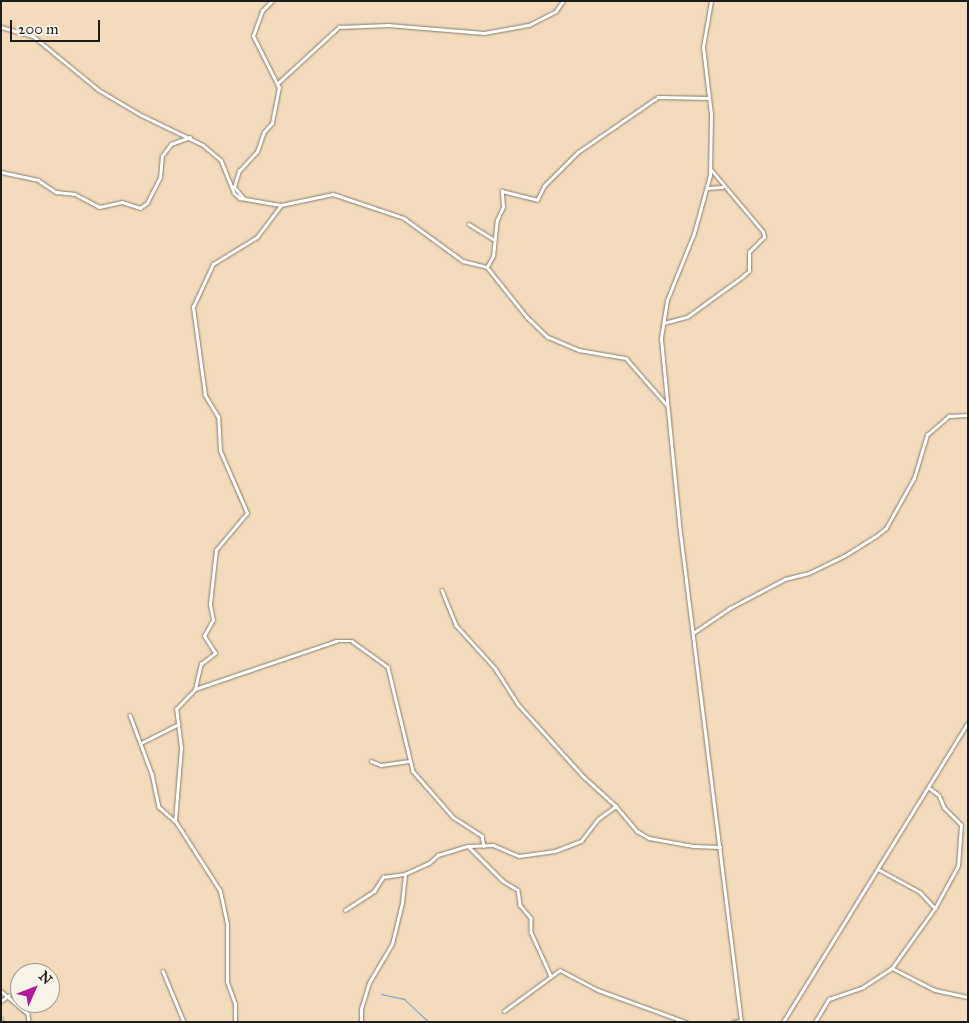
<!DOCTYPE html>
<style>
body{margin:0}
#map{position:relative;width:969px;height:1023px;overflow:hidden;background:#f2dcbd;font-family:"IM FELL Great Primer",serif}
div>[style]{position:absolute}
.stream>*{height:1px;margin:-0.5px;padding:0 0.5px;transform-origin:0.5px;border-radius:0.5px;background:#65a3d7}
.roads{filter:drop-shadow(0 0 1px #877c6c) drop-shadow(0 0 1px #877c6c)}
.minor>*{height:2.5px;margin:-1.25px;padding:0 1.25px;transform-origin:1.25px;border-radius:1.25px;background:#fff}
.tertiary>*{height:3px;margin:-1.5px;padding:0 1.5px;transform-origin:1.5px;border-radius:1.5px;background:#fff}
span{translate:-50% -50%;white-space:nowrap;text-align:center;line-height:1.15;-webkit-text-stroke:4px #f7f3e8;paint-order:stroke}
.frame{position:absolute;inset:0;border:2px solid #1c1c1c;pointer-events:none}
.north{position:absolute;left:10px;top:963px;width:50px;height:50px;box-sizing:border-box;background:#f7f3e8;border:1px solid #9f9d96;border-radius:50%;rotate:46deg;font-size:14px;font-weight:700;line-height:20px;text-align:center;color:#1c1c1c}
.north::after{content:'';display:block;margin:auto;width:18px;height:22px;background:#b5179e;clip-path:polygon(50% 0,100% 100%,50% 72%,0 100%)}
.scale{position:absolute;left:10px;top:20px;width:90px;height:22px;box-sizing:border-box;border:2px solid #1c1c1c;border-top:0;padding-left:6px;font-size:15px;line-height:18px;white-space:nowrap;color:#1c1c1c;-webkit-text-stroke:4px #f7f3e8;paint-order:stroke}
</style>
<div id="map">
<div class="stream">
<i style="left:381px;top:994px;width:24px;rotate:12deg"></i>
<i style="left:404px;top:999px;width:34px;rotate:43deg"></i>
</div>
<div class="roads">
<div class="minor">
<i style="left:1px;top:27px;width:33px;rotate:16deg"></i>
<i style="left:33px;top:36px;width:85px;rotate:39.3deg"></i>
<i style="left:99px;top:90px;width:49px;rotate:30.8deg"></i>
<i style="left:141px;top:115px;width:69px;rotate:25.8deg"></i>
<i style="left:203px;top:145px;width:23px;rotate:40deg"></i>
<i style="left:221px;top:160px;width:35px;rotate:68deg"></i>
<i style="left:234px;top:193px;width:8px;rotate:40deg"></i>
<i style="left:240px;top:198px;width:42px;rotate:9.7deg"></i>
<i style="left:281px;top:205px;width:53px;rotate:-11.9deg"></i>
<i style="left:333px;top:194px;width:75px;rotate:18.7deg"></i>
<i style="left:404px;top:218px;width:73px;rotate:36.1deg"></i>
<i style="left:463px;top:261px;width:25px;rotate:14deg"></i>
<i style="left:487px;top:267px;width:64px;rotate:51.3deg"></i>
<i style="left:527px;top:317px;width:29px;rotate:44deg"></i>
<i style="left:548px;top:337px;width:34px;rotate:23deg"></i>
<i style="left:579px;top:350px;width:48px;rotate:9.7deg"></i>
<i style="left:626px;top:358px;width:62px;rotate:48.9deg"></i>
<i style="left:278px;top:83px;width:83px;rotate:-42.6deg"></i>
<i style="left:339px;top:27px;width:49px;rotate:-2.3deg"></i>
<i style="left:388px;top:25px;width:96px;rotate:4.8deg"></i>
<i style="left:484px;top:33px;width:46px;rotate:-10.1deg"></i>
<i style="left:529px;top:25px;width:30px;rotate:-27deg"></i>
<i style="left:556px;top:11px;width:12px;rotate:-55deg"></i>
<i style="left:1px;top:172px;width:38px;rotate:12deg"></i>
<i style="left:38px;top:180px;width:22px;rotate:34deg"></i>
<i style="left:56px;top:192px;width:19px;rotate:6deg"></i>
<i style="left:75px;top:194px;width:27px;rotate:28deg"></i>
<i style="left:99px;top:207px;width:24px;rotate:-12deg"></i>
<i style="left:122px;top:202px;width:19px;rotate:18deg"></i>
<i style="left:140px;top:208px;width:9px;rotate:-36deg"></i>
<i style="left:147px;top:203px;width:28px;rotate:-63deg"></i>
<i style="left:160px;top:178px;width:22px;rotate:-85deg"></i>
<i style="left:162px;top:156px;width:15px;rotate:-53deg"></i>
<i style="left:171px;top:144px;width:20px;rotate:-20deg"></i>
<i style="left:707px;top:188px;width:15px;rotate:-4deg"></i>
<i style="left:243px;top:198px;width:14px;rotate:-129deg"></i>
<i style="left:234px;top:187px;width:17px;rotate:-73deg"></i>
<i style="left:239px;top:171px;width:26px;rotate:-47deg"></i>
<i style="left:257px;top:152px;width:21px;rotate:-71deg"></i>
<i style="left:264px;top:132px;width:12px;rotate:-48deg"></i>
<i style="left:272px;top:123px;width:36px;rotate:-79deg"></i>
<i style="left:279px;top:88px;width:58px;rotate:-116.6deg"></i>
<i style="left:253px;top:36px;width:27px;rotate:-70deg"></i>
<i style="left:262px;top:11px;width:14px;rotate:-45deg"></i>
<i style="left:469px;top:224px;width:28px;rotate:32deg"></i>
<i style="left:487px;top:267px;width:13px;rotate:-61deg"></i>
<i style="left:493px;top:256px;width:36px;rotate:-84deg"></i>
<i style="left:497px;top:220px;width:14px;rotate:-65deg"></i>
<i style="left:503px;top:207px;width:16px;rotate:-94deg"></i>
<i style="left:502px;top:191px;width:36px;rotate:14deg"></i>
<i style="left:537px;top:200px;width:16px;rotate:-63deg"></i>
<i style="left:544px;top:186px;width:48px;rotate:-45deg"></i>
<i style="left:578px;top:152px;width:97px;rotate:-34.5deg"></i>
<i style="left:658px;top:97px;width:51px;rotate:1.1deg"></i>
<i style="left:664px;top:323px;width:24px;rotate:-15deg"></i>
<i style="left:687px;top:317px;width:68px;rotate:-36deg"></i>
<i style="left:742px;top:277px;width:9px;rotate:-41deg"></i>
<i style="left:749px;top:271px;width:19px;rotate:-90deg"></i>
<i style="left:749px;top:252px;width:21px;rotate:-45deg"></i>
<i style="left:764px;top:237px;width:5px;rotate:-101deg"></i>
<i style="left:763px;top:232px;width:81px;rotate:-130deg"></i>
<i style="left:442px;top:590px;width:38px;rotate:68deg"></i>
<i style="left:456px;top:625px;width:58px;rotate:47.8deg"></i>
<i style="left:495px;top:668px;width:43px;rotate:57.4deg"></i>
<i style="left:518px;top:704px;width:98px;rotate:47.9deg"></i>
<i style="left:584px;top:777px;width:43px;rotate:42.2deg"></i>
<i style="left:693px;top:633px;width:45px;rotate:-34deg"></i>
<i style="left:730px;top:608px;width:62px;rotate:-27.8deg"></i>
<i style="left:785px;top:579px;width:25px;rotate:-14deg"></i>
<i style="left:809px;top:573px;width:39px;rotate:-26deg"></i>
<i style="left:844px;top:556px;width:36px;rotate:-32deg"></i>
<i style="left:875px;top:537px;width:14px;rotate:-39deg"></i>
<i style="left:886px;top:528px;width:57px;rotate:-60.8deg"></i>
<i style="left:914px;top:478px;width:45px;rotate:-73.2deg"></i>
<i style="left:927px;top:435px;width:29px;rotate:-41deg"></i>
<i style="left:949px;top:416px;width:19px;rotate:-3deg"></i>
<i style="left:195px;top:689px;width:149px;rotate:-18.8deg"></i>
<i style="left:336px;top:641px;width:16px"></i>
<i style="left:352px;top:641px;width:44px;rotate:35.8deg"></i>
<i style="left:388px;top:667px;width:107px;rotate:76.5deg"></i>
<i style="left:413px;top:771px;width:61px;rotate:49deg"></i>
<i style="left:453px;top:817px;width:35px;rotate:33deg"></i>
<i style="left:482px;top:836px;width:10px;rotate:79deg"></i>
<i style="left:130px;top:715px;width:63px;rotate:69.6deg"></i>
<i style="left:152px;top:774px;width:34px;rotate:78deg"></i>
<i style="left:159px;top:807px;width:21px;rotate:41deg"></i>
<i style="left:141px;top:743px;width:42px;rotate:-26.6deg"></i>
<i style="left:371px;top:761px;width:11px;rotate:22deg"></i>
<i style="left:381px;top:765px;width:28px;rotate:-8deg"></i>
<i style="left:468px;top:846px;width:49px;rotate:45deg"></i>
<i style="left:503px;top:881px;width:17px;rotate:31deg"></i>
<i style="left:518px;top:890px;width:15px;rotate:82deg"></i>
<i style="left:520px;top:905px;width:17px;rotate:50deg"></i>
<i style="left:531px;top:918px;width:14px;rotate:90deg"></i>
<i style="left:531px;top:932px;width:48px;rotate:65.6deg"></i>
<i style="left:878px;top:869px;width:48px;rotate:28.7deg"></i>
<i style="left:920px;top:892px;width:22px;rotate:47deg"></i>
<i style="left:345px;top:910px;width:35px;rotate:-33deg"></i>
<i style="left:374px;top:891px;width:17px;rotate:-57deg"></i>
<i style="left:383px;top:877px;width:22px;rotate:-8deg"></i>
<i style="left:892px;top:968px;width:74px;rotate:-54.4deg"></i>
<i style="left:935px;top:908px;width:48px;rotate:-61.3deg"></i>
<i style="left:958px;top:866px;width:41px;rotate:-85.8deg"></i>
<i style="left:961px;top:825px;width:24px;rotate:-135deg"></i>
<i style="left:944px;top:808px;width:13px;rotate:-113deg"></i>
<i style="left:939px;top:796px;width:11px;rotate:-142deg"></i>
<i style="left:163px;top:971px;width:55px;rotate:67.6deg"></i>
<i style="left:1px;top:991px;width:35px;rotate:40deg"></i>
<i style="left:28px;top:1014px;width:8px;rotate:83deg"></i>
<i style="left:1px;top:1001px;width:9px;rotate:-36deg"></i>
<i style="left:504px;top:1011px;width:69px;rotate:-36.2deg"></i>
<i style="left:560px;top:970px;width:43px;rotate:27.8deg"></i>
<i style="left:598px;top:990px;width:94px;rotate:20deg"></i>
<i style="left:1px;top:1018px;width:4px;rotate:90deg"></i>
<i style="left:235px;top:1022px;width:18px;rotate:-90deg"></i>
<i style="left:235px;top:1004px;width:23px;rotate:-110deg"></i>
<i style="left:227px;top:982px;width:58px;rotate:-90deg"></i>
<i style="left:227px;top:924px;width:34px;rotate:-102deg"></i>
<i style="left:220px;top:891px;width:83px;rotate:-122.7deg"></i>
<i style="left:175px;top:821px;width:73px;rotate:-85.3deg"></i>
<i style="left:181px;top:748px;width:39px;rotate:-97deg"></i>
<i style="left:176px;top:709px;width:28px;rotate:-46deg"></i>
<i style="left:195px;top:689px;width:26px;rotate:-77deg"></i>
<i style="left:201px;top:664px;width:18px;rotate:-38deg"></i>
<i style="left:215px;top:653px;width:20px;rotate:-123deg"></i>
<i style="left:204px;top:636px;width:18px;rotate:-61deg"></i>
<i style="left:213px;top:620px;width:16px;rotate:-101deg"></i>
<i style="left:210px;top:604px;width:54px;rotate:-83.7deg"></i>
<i style="left:216px;top:550px;width:48px;rotate:-50deg"></i>
<i style="left:247px;top:513px;width:68px;rotate:-113.5deg"></i>
<i style="left:220px;top:451px;width:34px;rotate:-93deg"></i>
<i style="left:218px;top:417px;width:26px;rotate:-121deg"></i>
<i style="left:205px;top:395px;width:89px;rotate:-97.8deg"></i>
<i style="left:193px;top:307px;width:47px;rotate:-65.1deg"></i>
<i style="left:213px;top:264px;width:52px;rotate:-31.5deg"></i>
<i style="left:257px;top:237px;width:40px;rotate:-53deg"></i>
<i style="left:361px;top:1022px;width:13px;rotate:-90deg"></i>
<i style="left:361px;top:1009px;width:27px;rotate:-73deg"></i>
<i style="left:369px;top:983px;width:45px;rotate:-59.5deg"></i>
<i style="left:392px;top:944px;width:42px;rotate:-76.3deg"></i>
<i style="left:402px;top:903px;width:29px;rotate:-84deg"></i>
<i style="left:405px;top:874px;width:26px;rotate:-25deg"></i>
<i style="left:429px;top:863px;width:12px;rotate:-42deg"></i>
<i style="left:438px;top:855px;width:31px;rotate:-17deg"></i>
<i style="left:468px;top:846px;width:25px;rotate:-2deg"></i>
<i style="left:493px;top:845px;width:28px;rotate:23deg"></i>
<i style="left:519px;top:856px;width:36px;rotate:-8deg"></i>
<i style="left:555px;top:851px;width:28px;rotate:-21deg"></i>
<i style="left:581px;top:841px;width:28px;rotate:-52deg"></i>
<i style="left:598px;top:819px;width:22px;rotate:-36deg"></i>
<i style="left:616px;top:806px;width:33px;rotate:50deg"></i>
<i style="left:637px;top:831px;width:14px;rotate:30deg"></i>
<i style="left:649px;top:838px;width:46px;rotate:10.1deg"></i>
<i style="left:694px;top:846px;width:26px;rotate:2deg"></i>
<i style="left:733px;top:1022px;width:8px;rotate:-7deg"></i>
<i style="left:783px;top:1022px;width:352px;rotate:-58.3deg"></i>
<i style="left:815px;top:1022px;width:27px;rotate:-59deg"></i>
<i style="left:829px;top:999px;width:36px;rotate:-19deg"></i>
<i style="left:863px;top:987px;width:35px;rotate:-33deg"></i>
<i style="left:892px;top:968px;width:48px;rotate:27.1deg"></i>
<i style="left:935px;top:990px;width:34px;rotate:12deg"></i>
</div>
<div class="tertiary">
<i style="left:711px;top:1px;width:47px;rotate:99.9deg"></i>
<i style="left:703px;top:47px;width:67px;rotate:83.2deg"></i>
<i style="left:711px;top:114px;width:61px;rotate:90.9deg"></i>
<i style="left:710px;top:175px;width:60px;rotate:105.4deg"></i>
<i style="left:694px;top:233px;width:72px;rotate:111.9deg"></i>
<i style="left:667px;top:300px;width:39px;rotate:99deg"></i>
<i style="left:661px;top:339px;width:186px;rotate:84.4deg"></i>
<i style="left:679px;top:524px;width:502px;rotate:82.9deg"></i>
</div>
</div>
<div class="frame"></div>
<div class="north">N</div>
<div class="scale">200 m</div>
</div>
